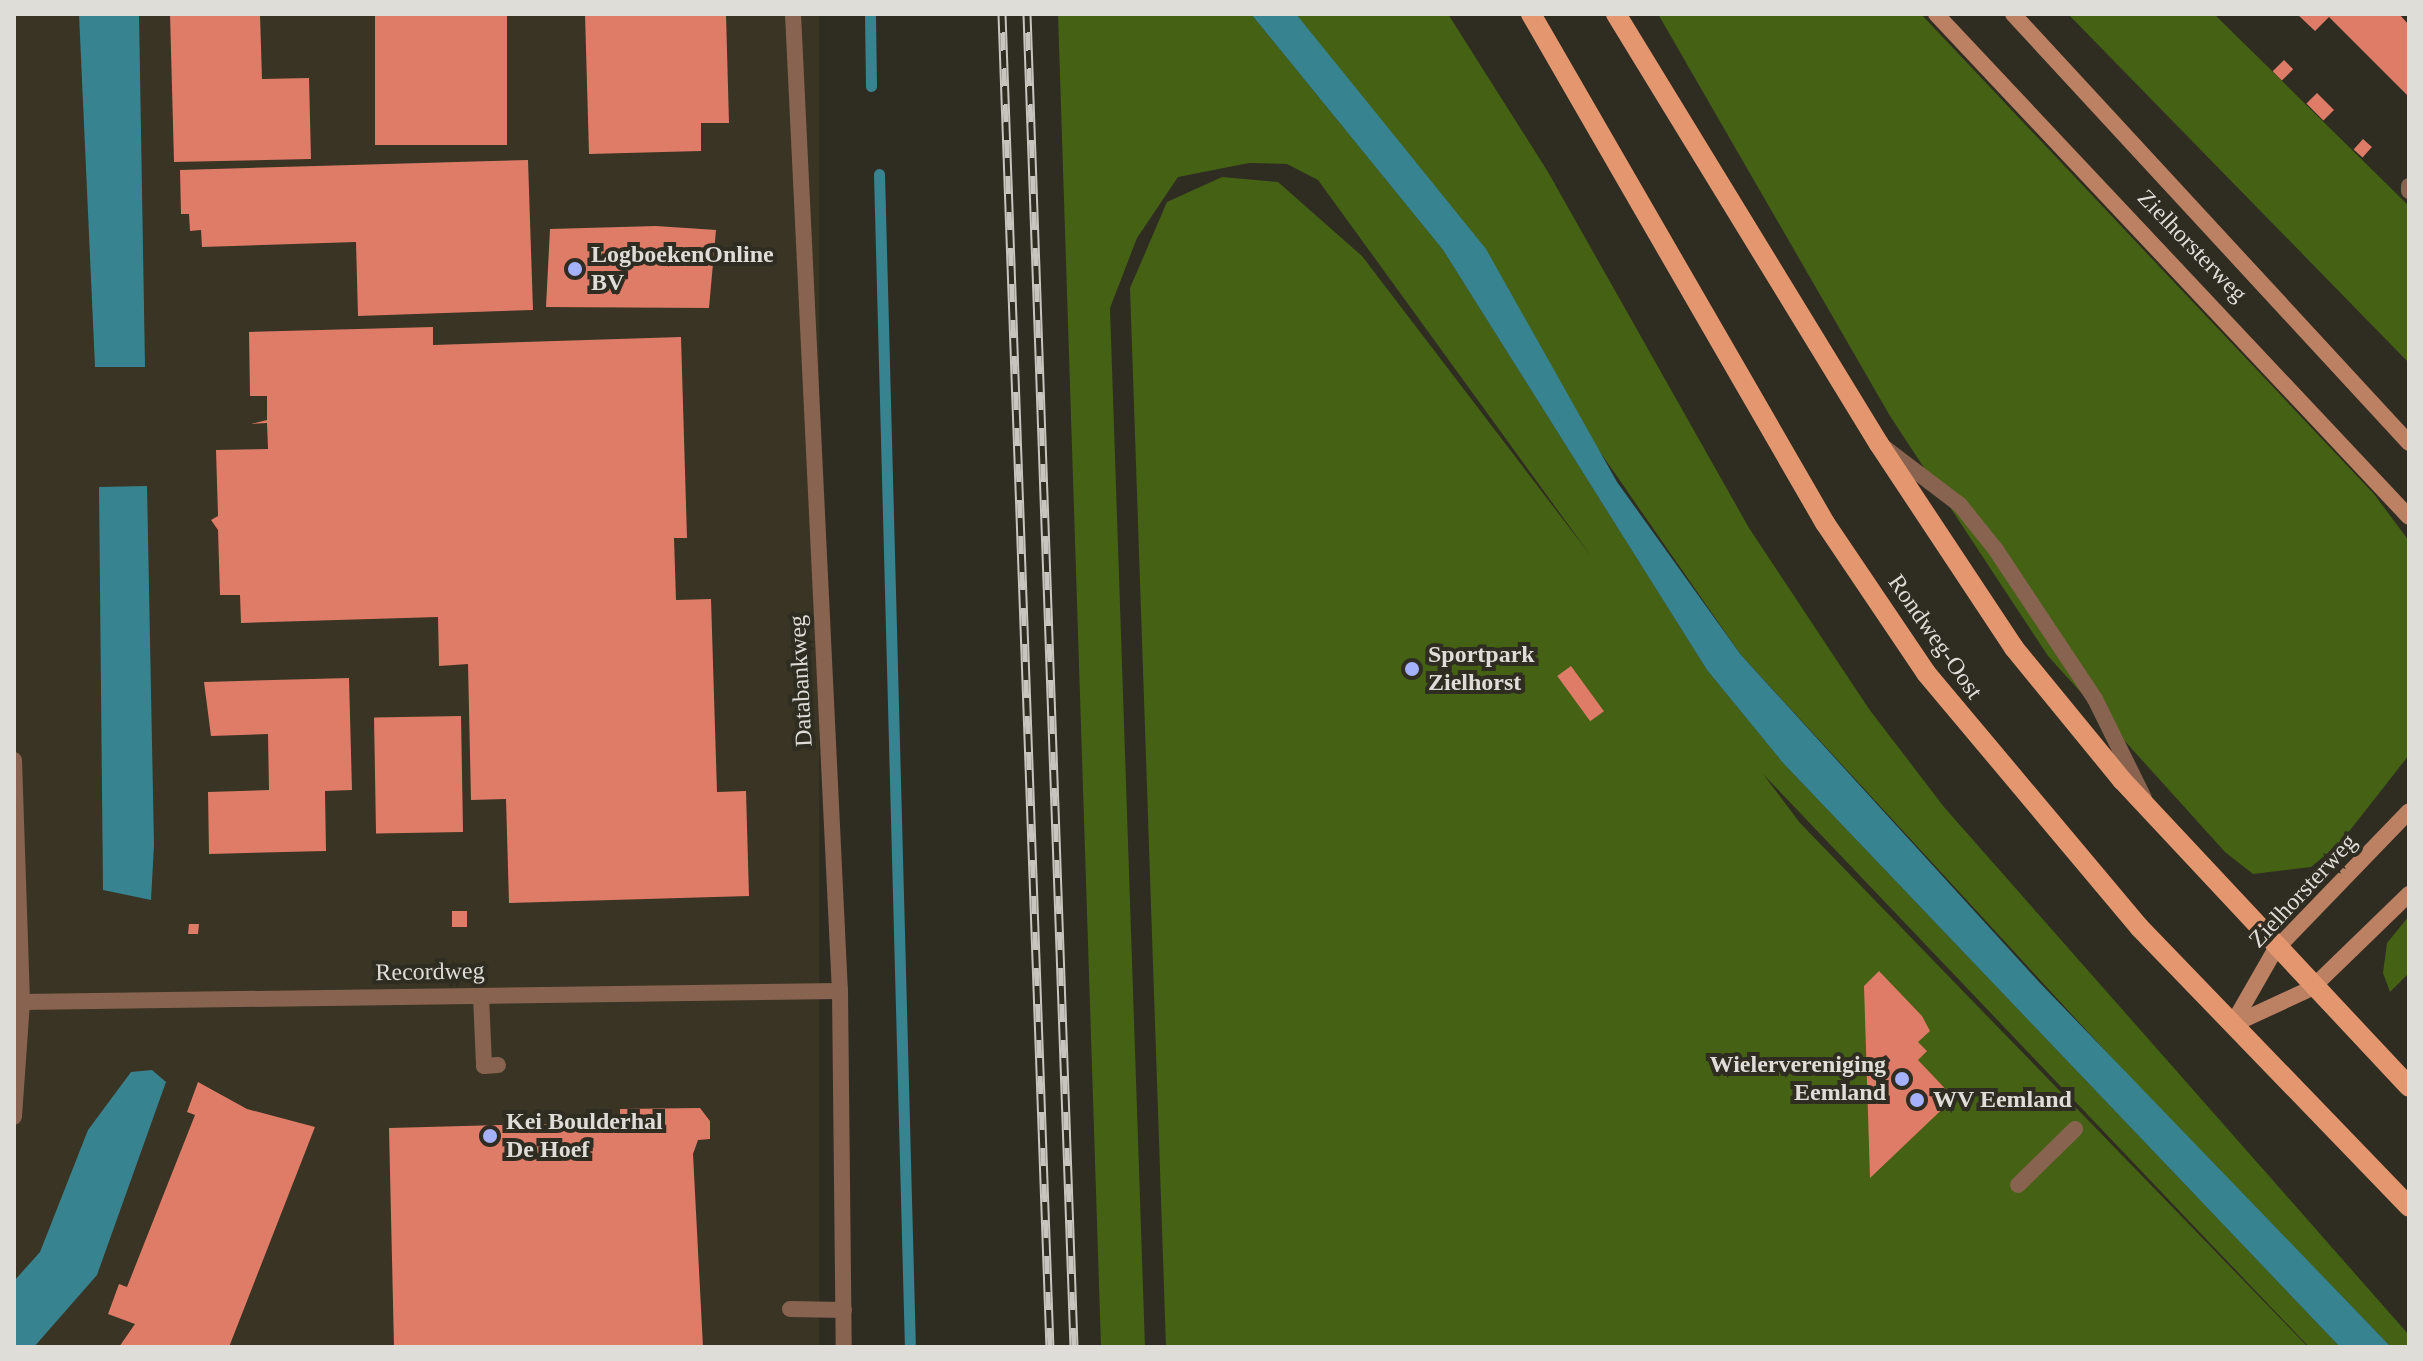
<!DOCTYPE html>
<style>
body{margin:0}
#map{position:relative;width:2423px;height:1361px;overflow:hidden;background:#2f2c22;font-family:"Times New Roman",serif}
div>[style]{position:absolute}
.built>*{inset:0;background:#393423;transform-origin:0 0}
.green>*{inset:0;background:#446114}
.water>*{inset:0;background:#388390}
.stream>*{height:11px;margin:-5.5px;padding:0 5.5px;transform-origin:5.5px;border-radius:5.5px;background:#388390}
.building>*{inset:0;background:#de7c68;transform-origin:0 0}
.service>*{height:16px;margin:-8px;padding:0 8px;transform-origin:8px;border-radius:8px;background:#886350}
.minor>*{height:16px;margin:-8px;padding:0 8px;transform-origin:8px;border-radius:8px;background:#886350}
.tertiary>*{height:16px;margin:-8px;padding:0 8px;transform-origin:8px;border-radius:8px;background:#886350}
.secondary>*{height:16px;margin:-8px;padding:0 8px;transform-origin:8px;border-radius:8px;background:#bc8062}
.primary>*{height:20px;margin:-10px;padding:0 10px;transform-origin:10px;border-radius:10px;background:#e4976f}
.rail>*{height:9px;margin-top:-4.5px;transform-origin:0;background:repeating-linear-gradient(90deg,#2f2c22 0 18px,#c7c5be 0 36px);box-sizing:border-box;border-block:2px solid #c7c5be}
.dots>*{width:22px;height:22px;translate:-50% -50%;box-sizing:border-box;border:4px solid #2f2c22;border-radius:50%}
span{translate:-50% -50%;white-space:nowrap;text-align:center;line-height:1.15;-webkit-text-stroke:8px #2f2c22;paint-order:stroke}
.street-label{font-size:24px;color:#dfddd7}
.poi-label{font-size:24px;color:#dfddd7;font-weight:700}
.left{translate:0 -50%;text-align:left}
.right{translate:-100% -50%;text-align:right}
.frame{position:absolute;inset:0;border:16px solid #dfddd7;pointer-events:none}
</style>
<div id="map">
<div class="built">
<i style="left:14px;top:14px;width:805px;height:1333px"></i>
</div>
<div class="green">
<i style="clip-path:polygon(1058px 14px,1251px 14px,1443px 250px,1707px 670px,1783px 763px,2340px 1347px,2309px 1347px,1763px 774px,1800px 823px,2308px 1347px,1166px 1347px,1130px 288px,1167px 202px,1222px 177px,1278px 182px,1362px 256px,1591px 556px,1318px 180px,1287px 164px,1249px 163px,1178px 177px,1137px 238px,1110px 308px,1145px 1347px,1101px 1347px)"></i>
<i style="clip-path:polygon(1296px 14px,1448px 14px,1548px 172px,1749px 528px,1869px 709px,1944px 807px,2409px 1335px,2409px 1347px,2391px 1347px,2134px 1082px,1741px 655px)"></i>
<i style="clip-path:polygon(1658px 14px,1921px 14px,2374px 494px,2409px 541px,2409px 755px,2340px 843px,2311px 867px,2253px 874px,2225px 852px,2048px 656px,1890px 416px)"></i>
<i style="clip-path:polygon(2068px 14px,2214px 14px,2409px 206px,2409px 363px)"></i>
<i style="clip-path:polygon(2409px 916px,2409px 973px,2390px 992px,2383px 973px,2387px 943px)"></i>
</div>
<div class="water">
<i style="clip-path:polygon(79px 14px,139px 14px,145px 367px,95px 367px)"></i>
<i style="clip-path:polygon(1251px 14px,1296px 14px,1486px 249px,1617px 482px,1741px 655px,2039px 982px,2391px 1347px,2340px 1347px,1783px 763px,1707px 670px,1443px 250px)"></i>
<i style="clip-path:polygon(147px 486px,154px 845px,151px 900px,103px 890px,99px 487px)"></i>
<i style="clip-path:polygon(152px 1070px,166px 1082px,97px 1275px,34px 1347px,14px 1347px,14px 1281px,40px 1252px,88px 1130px,131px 1072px)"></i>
</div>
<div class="stream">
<i style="left:870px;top:14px;width:72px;rotate:89.2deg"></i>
<i style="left:879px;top:174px;width:1173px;rotate:88.49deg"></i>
</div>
<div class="building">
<i style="clip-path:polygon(170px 14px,260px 14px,262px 79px,309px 78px,311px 159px,174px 162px)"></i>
<i style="left:375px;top:14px;width:132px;height:131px"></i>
<i style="clip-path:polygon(585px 14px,726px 14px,729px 123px,701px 123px,701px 151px,589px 154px)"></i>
<i style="clip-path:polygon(2297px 14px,2399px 14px,2409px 25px,2409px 97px,2329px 17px,2315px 31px)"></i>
<i style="left:2284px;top:60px;width:13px;height:16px;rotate:45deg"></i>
<i style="left:2317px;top:93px;width:24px;height:15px;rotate:45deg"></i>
<i style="left:2363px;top:139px;width:12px;height:14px;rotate:42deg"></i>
<i style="clip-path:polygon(528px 160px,533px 310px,358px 316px,356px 242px,202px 247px,201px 230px,190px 231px,189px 214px,181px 214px,180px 170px)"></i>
<i style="clip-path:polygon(656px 226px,716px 230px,709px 308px,546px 307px,550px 229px)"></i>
<i style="clip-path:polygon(433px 327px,433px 345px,681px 337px,687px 538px,674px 538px,676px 600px,711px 599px,717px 792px,746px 791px,749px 896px,509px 903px,506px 799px,471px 800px,468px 664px,439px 666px,438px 617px,241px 623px,240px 595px,220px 595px,218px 530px,211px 520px,218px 516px,216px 450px,268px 449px,267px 423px,251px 424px,267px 420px,267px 396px,250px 396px,249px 332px)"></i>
<i style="left:1571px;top:666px;width:56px;height:17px;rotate:54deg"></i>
<i style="clip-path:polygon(349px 678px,352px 790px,325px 791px,326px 851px,209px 854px,208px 792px,269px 790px,268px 734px,211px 736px,204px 682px)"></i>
<i style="left:461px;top:716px;width:116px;height:87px;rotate:89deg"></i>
<i style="left:452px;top:911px;width:15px;height:16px"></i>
<i style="clip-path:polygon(189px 924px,199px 924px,198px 934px,188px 934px)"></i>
<i style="clip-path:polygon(1879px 971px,1922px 1016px,1930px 1031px,1918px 1042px,1927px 1051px,1918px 1060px,1954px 1098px,1870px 1178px,1864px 986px)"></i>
<i style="clip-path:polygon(198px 1082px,247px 1109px,315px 1127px,229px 1347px,119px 1347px,135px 1324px,108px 1314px,119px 1284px,127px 1287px,195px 1115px,187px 1112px)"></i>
<i style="clip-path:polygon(700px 1108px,710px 1121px,710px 1139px,698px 1140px,693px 1154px,703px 1347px,394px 1347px,389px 1128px,620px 1122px,620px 1109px)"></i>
</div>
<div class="service">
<i style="left:481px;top:996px;width:70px;rotate:87.5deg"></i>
<i style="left:484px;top:1066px;width:14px;rotate:-4deg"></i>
<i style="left:2018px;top:1185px;width:80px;rotate:-44.5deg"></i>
<i style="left:790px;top:1309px;width:54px;rotate:1.1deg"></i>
</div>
<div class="minor">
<i style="left:793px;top:14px;width:978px;rotate:87.25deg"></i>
<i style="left:840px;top:991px;width:356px;rotate:89.4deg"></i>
<i style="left:2409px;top:186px;width:5px;rotate:90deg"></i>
<i style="left:1885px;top:448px;width:94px;rotate:37.2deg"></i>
<i style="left:1960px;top:505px;width:58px;rotate:51.3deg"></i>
<i style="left:1996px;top:550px;width:179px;rotate:56.4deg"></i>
<i style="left:2095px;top:699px;width:110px;rotate:63.7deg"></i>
<i style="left:22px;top:1002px;width:818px;rotate:-0.77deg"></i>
</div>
<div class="tertiary">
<i style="left:14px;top:760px;width:242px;rotate:88.1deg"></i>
<i style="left:22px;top:1002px;width:115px;rotate:94deg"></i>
</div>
<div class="secondary">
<i style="left:1936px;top:14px;width:690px;rotate:46.76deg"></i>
<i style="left:2013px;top:14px;width:584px;rotate:47.29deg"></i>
<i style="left:2232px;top:1025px;width:86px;rotate:-60.2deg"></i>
<i style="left:2275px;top:950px;width:193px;rotate:-46deg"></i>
<i style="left:2232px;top:1025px;width:88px;rotate:-24.8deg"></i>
<i style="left:2312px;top:988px;width:135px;rotate:-44.1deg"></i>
</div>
<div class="primary">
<i style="left:1531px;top:14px;width:588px;rotate:59.99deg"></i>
<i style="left:1825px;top:523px;width:181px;rotate:56deg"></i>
<i style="left:1926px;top:673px;width:331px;rotate:50deg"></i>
<i style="left:2139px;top:927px;width:389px;rotate:46deg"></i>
<i style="left:1616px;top:14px;width:504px;rotate:58.55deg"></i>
<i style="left:1879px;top:444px;width:245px;rotate:56.5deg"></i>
<i style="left:2014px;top:648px;width:171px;rotate:50.7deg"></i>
<i style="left:2122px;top:780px;width:420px;rotate:46.9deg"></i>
</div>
<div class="rail">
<i style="left:1002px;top:14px;width:1334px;rotate:87.94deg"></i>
<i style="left:1027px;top:14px;width:1334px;rotate:87.98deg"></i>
</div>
<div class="dots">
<i style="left:575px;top:269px;background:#a6b1fc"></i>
<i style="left:1412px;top:669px;background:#a6b1fc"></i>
<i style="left:1902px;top:1079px;background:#a6b1fc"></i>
<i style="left:1917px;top:1100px;background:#a6b1fc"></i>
<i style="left:490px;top:1136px;background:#a6b1fc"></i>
</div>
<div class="street-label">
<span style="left:2192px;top:246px;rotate:46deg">Zielhorsterweg</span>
<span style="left:1935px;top:637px;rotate:55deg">Rondweg-Oost</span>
<span style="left:801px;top:681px;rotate:-93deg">Databankweg</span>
<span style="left:2303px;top:891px;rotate:-47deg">Zielhorsterweg</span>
<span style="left:430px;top:972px;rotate:-1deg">Recordweg</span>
</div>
<div class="poi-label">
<span class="left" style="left:591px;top:269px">LogboekenOnline<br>BV</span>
<span class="left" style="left:1428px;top:669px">Sportpark<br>Zielhorst</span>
<span class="right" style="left:1886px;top:1079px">Wielervereniging<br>Eemland</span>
<span class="left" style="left:1933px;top:1100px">WV Eemland</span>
<span class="left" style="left:506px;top:1136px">Kei Boulderhal<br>De Hoef</span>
</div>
<div class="frame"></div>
</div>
